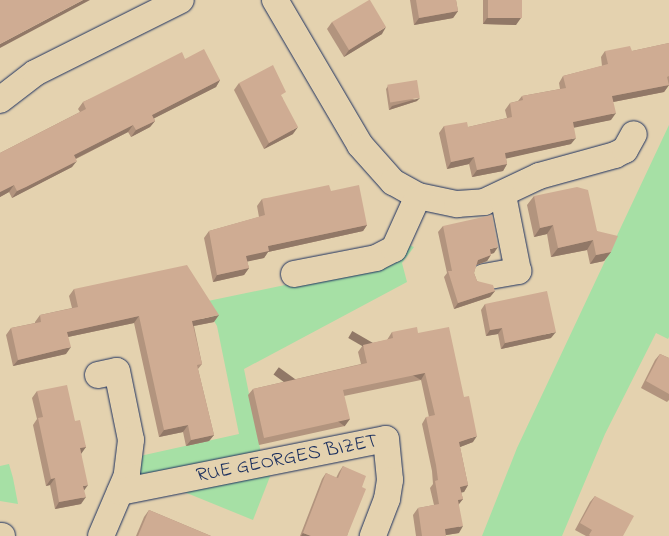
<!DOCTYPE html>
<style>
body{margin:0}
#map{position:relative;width:669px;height:536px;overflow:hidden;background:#e4d2af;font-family:"Indie Flower",sans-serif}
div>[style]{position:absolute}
.green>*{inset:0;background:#a6e0a5}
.roads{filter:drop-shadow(0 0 1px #1b2f5e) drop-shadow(0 0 1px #1b2f5e)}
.street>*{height:26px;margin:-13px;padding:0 13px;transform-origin:13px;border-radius:13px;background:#e4d2af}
.wall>*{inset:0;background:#b2947e}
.shaded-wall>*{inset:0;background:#917867;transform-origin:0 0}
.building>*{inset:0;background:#cfac93;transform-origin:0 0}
span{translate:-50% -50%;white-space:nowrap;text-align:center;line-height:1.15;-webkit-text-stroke:4px #e4d2af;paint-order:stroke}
.street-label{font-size:20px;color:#1b2f5e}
</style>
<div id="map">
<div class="green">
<i style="clip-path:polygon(669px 125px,669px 337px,668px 339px,656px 333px,605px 434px,562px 536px,482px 536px,517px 448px)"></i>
<i style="clip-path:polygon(409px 245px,414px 247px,402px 263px,407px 282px,244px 369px,262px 458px,140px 484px,140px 456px,239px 434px,217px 326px,203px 302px,371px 267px)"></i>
<i style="clip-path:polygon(9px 464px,13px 478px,18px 504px,0 501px,0 466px)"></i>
<i style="clip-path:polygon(271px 474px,253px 520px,172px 487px)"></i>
</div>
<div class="roads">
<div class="street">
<i style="left:275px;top:0;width:168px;rotate:59.6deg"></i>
<i style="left:360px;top:145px;width:50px;rotate:48.3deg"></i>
<i style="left:393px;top:182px;width:29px;rotate:29deg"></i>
<i style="left:418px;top:196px;width:40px;rotate:12deg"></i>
<i style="left:457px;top:204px;width:27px;rotate:-4deg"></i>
<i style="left:484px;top:202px;width:61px;rotate:-25.3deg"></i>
<i style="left:539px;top:176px;width:79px;rotate:-15.4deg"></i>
<i style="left:615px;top:155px;width:11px;rotate:-27deg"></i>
<i style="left:625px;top:150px;width:18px;rotate:-61deg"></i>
<i style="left:0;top:100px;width:44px;rotate:-37.6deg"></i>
<i style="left:35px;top:73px;width:163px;rotate:-26.6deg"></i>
<i style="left:294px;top:274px;width:84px;rotate:-11deg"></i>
<i style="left:376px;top:258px;width:20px;rotate:-27deg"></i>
<i style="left:394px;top:249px;width:58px;rotate:-65.6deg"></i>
<i style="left:484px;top:277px;width:35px;rotate:-10deg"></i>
<i style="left:518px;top:271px;width:77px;rotate:-101.2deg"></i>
<i style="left:98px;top:375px;width:19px;rotate:-12deg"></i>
<i style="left:117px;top:371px;width:70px;rotate:78.5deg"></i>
<i style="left:131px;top:440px;width:35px;rotate:97deg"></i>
<i style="left:127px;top:475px;width:66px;rotate:113.1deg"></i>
<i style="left:120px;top:492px;width:271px;rotate:-11.3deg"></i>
<i style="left:386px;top:439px;width:41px;rotate:84.4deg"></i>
<i style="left:390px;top:480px;width:19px;rotate:99deg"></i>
<i style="left:387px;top:499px;width:40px;rotate:111deg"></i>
<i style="left:0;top:536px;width:2px"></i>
</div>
</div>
<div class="wall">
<i style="clip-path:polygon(410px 0,456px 0,458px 11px,453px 18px,414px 25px)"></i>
<i style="clip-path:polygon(483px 0,522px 0,516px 25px,483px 24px)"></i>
<i style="clip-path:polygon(332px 22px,382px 34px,344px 57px,327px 29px)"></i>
<i style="clip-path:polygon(669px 43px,669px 85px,664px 92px,613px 102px,611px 120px,574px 127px,571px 144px,506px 158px,507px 164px,503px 171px,472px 177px,469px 164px,447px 169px,439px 133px,444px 126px,468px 127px,507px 118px,505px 110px,510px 103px,518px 101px,522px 96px,560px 89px,559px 83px,563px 76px,602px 66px,601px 57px,605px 51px,632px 51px)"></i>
<i style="clip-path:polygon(185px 59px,220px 80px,216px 87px,154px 118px,155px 121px,150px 127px,131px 137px,128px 132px,76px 159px,72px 167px,21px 193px,12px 198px,9px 192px,0 197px,0 153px,80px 112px,78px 109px,83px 102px)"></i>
<i style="clip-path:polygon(239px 83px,282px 97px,293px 134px,264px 149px,234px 90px)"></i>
<i style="clip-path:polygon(388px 86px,417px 101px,389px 110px,386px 89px)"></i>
<i style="clip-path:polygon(331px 191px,367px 225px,363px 231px,268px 252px,264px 258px,247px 261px,249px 268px,244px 275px,213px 282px,204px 238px,209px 231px,259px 217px,257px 206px,262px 199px)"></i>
<i style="clip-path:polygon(534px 196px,597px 231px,611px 252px,604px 261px,590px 264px,587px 250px,551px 257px,547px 234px,534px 237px,527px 205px)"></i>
<i style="clip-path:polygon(443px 226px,494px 253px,491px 254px,487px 261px,476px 265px,474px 273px,477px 281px,495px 291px,490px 297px,454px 309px,444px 277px,447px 273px,438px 232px)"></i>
<i style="clip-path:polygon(74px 289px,214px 322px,194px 326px,202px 364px,198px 369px,214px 435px,209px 441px,186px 446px,183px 432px,159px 437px,134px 323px,68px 337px,66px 354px,13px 366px,6px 335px,11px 328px,35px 323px,35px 322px,40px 315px,72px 308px,69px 296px)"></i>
<i style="clip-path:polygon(485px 304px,551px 338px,501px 349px,498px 334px,486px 336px,481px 310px)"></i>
<i style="clip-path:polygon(392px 332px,418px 333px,473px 442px,460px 447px,468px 485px,464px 492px,461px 492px,463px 499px,459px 504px,459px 533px,446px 535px,446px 536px,416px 536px,413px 515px,418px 508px,434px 505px,430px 488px,433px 484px,432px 471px,422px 424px,426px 417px,429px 417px,421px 380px,344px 396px,345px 426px,259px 445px,248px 395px,253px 389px,361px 364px,358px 352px,363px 345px,387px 340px)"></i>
<i style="clip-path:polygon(660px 354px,669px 358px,669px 400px,667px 402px,641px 388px,655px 360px)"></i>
<i style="clip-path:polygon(37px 391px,75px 421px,86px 447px,81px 453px,84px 490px,81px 504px,55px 509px,50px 485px,46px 486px,33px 425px,37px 419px,32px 398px)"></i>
<i style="clip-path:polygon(343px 466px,362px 487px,347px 536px,300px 536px,322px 479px,326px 473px,336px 478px,339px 472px)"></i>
<i style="clip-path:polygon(595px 496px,623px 536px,586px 536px,575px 530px,590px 502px)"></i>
<i style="clip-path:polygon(149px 510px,211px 536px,136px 536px,144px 517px)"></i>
</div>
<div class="shaded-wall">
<i style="clip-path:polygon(83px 0,90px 0,0 48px,0 44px)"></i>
<i style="clip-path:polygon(458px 11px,453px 18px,414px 25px,419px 18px)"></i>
<i style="clip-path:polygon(487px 18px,521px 18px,516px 25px,483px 24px)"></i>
<i style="clip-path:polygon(386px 27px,382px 34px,344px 57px,349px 50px)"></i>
<i style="clip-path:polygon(220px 80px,216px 87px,147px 122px,152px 115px)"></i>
<i style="clip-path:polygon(669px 85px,664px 92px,608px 103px,612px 96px)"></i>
<i style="clip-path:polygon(420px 98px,417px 101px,389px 110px,392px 106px)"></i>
<i style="clip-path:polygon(616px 113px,611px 120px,568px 129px,573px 122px)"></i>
<i style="clip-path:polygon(155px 121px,150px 127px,131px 137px,136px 130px)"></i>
<i style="clip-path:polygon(133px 125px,128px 132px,69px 162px,74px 155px)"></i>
<i style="clip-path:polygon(298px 127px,293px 134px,264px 149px,269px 143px)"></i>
<i style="clip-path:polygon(576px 138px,571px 144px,500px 160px,505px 153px)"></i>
<i style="clip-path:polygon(474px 157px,469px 164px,447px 169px,451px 162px)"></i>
<i style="clip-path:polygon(77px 161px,72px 167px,12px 198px,17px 191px)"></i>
<i style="clip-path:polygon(507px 164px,503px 171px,472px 177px,477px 170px)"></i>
<i style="clip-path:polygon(14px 185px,9px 192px,0 197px,0 192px)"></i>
<i style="clip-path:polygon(367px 225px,363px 231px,268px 252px,264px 258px,241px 263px,246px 256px,268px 246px)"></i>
<i style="clip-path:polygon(553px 225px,547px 234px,534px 237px,540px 228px)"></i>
<i style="clip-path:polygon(593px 240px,587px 250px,551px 257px,558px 248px)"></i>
<i style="clip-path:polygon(498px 247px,494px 253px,486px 255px,490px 249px)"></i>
<i style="clip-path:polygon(611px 252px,604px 261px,590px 264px,596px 255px)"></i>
<i style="clip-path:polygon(491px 255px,487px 261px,474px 266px,478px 260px)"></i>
<i style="clip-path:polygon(249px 268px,244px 275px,213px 282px,217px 275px)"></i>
<i style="clip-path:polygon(495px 291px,490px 297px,454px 309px,458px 303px)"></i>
<i style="clip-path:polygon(219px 315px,214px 322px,188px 327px,192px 321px)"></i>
<i style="clip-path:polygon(139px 316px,134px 323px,63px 338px,67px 332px)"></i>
<i style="clip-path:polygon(502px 328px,498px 334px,486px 336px,490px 330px)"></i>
<i style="clip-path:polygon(556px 332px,551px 338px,501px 349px,505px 343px)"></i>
<i style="clip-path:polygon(71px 347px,66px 354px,13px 366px,18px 360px)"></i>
<i style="left:425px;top:373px;width:8px;height:84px;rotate:120deg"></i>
<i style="left:350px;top:419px;width:9px;height:88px;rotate:126deg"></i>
<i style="clip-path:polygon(188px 425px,183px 432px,159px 437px,164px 430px)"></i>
<i style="clip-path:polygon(214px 435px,209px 441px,186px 446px,191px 440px)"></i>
<i style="clip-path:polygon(477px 436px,473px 442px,455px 449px,459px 442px)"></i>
<i style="clip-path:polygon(86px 447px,81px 454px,80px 448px)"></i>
<i style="clip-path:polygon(55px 478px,50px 485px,46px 486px,51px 479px)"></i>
<i style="clip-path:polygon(88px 485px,83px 492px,83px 486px)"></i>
<i style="clip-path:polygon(468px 485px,464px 492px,456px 494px,460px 487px)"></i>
<i style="clip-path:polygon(86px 497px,81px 504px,55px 509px,59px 502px)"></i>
<i style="clip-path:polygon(463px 499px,458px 505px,458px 500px)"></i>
<i style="clip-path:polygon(463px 526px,459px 533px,440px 536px,445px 529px)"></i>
<i style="clip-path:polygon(303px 533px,311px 536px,301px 536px)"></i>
</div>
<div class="building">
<i style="clip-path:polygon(0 0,83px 0,0 44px)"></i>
<i style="clip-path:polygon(369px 0,370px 0,386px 27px,349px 50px,332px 22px)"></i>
<i style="clip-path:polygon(416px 0,456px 0,458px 11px,419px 18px)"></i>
<i style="left:488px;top:0;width:34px;height:18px"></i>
<i style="clip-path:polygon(669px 43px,669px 76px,667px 77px,669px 85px,612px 96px,616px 113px,573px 122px,576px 138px,505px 153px,507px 164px,477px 170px,474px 157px,451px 162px,444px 126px,467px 122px,468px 127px,512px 117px,510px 103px,523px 100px,522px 96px,566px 88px,563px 76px,608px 64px,605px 51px,630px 46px,632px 51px)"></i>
<i style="clip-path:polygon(204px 49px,220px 80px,152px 115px,155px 121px,136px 130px,133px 125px,74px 155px,77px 161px,26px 187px,17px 191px,14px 185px,0 192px,0 153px,86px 109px,83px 102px,133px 77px,182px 52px,185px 59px)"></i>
<i style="clip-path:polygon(273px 65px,286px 92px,281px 95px,298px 127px,269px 143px,239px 83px)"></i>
<i style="left:417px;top:80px;width:18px;height:30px;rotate:81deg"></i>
<i style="clip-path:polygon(329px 185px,331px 191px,359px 185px,367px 225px,268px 246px,269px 251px,246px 256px,249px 268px,217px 275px,209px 231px,265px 215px,262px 199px)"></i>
<i style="clip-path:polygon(577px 187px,588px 190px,597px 231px,618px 236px,611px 252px,596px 255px,593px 240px,558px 248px,553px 225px,540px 228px,534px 196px)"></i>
<i style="clip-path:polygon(492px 215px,498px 247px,490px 249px,491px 255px,478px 260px,474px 273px,477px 281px,493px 285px,495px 291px,458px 303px,448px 271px,452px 271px,443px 226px)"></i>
<i style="clip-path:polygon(187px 265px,219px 315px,192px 321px,202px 364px,197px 365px,214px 435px,191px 440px,188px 425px,164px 430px,139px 316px,67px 332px,71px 347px,18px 360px,11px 328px,41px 322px,40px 315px,78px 307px,74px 289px)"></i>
<i style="clip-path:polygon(547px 291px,556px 332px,505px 343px,502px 328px,490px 330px,485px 304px)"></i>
<i style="clip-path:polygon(417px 327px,418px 333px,449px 327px,464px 397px,469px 396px,477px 436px,459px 442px,468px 485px,460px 487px,463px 499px,458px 500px,463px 526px,445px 529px,446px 536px,422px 536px,418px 508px,439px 504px,435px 481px,438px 480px,436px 465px,426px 417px,435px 415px,425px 373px,343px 390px,350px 419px,264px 438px,253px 389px,367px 363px,363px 345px,393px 338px,392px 332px)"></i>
<i style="clip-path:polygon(660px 354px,669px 358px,669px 394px,646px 381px)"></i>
<i style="clip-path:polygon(67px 385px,75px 421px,80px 420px,86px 447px,80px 448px,88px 485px,83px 486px,86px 497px,59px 502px,55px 478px,51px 479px,38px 418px,43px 417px,37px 391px)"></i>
<i style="clip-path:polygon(343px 466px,366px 476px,362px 487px,366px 489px,347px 536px,311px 536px,303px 533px,326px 473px,338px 478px)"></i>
<i style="clip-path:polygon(595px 496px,634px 516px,623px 536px,590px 536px,589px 535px,592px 530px,580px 523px)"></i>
<i style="clip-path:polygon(149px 510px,211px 536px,138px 536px)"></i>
</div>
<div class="street-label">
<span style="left:287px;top:459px;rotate:-11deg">RUE GEORGES BIZET</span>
</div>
</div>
